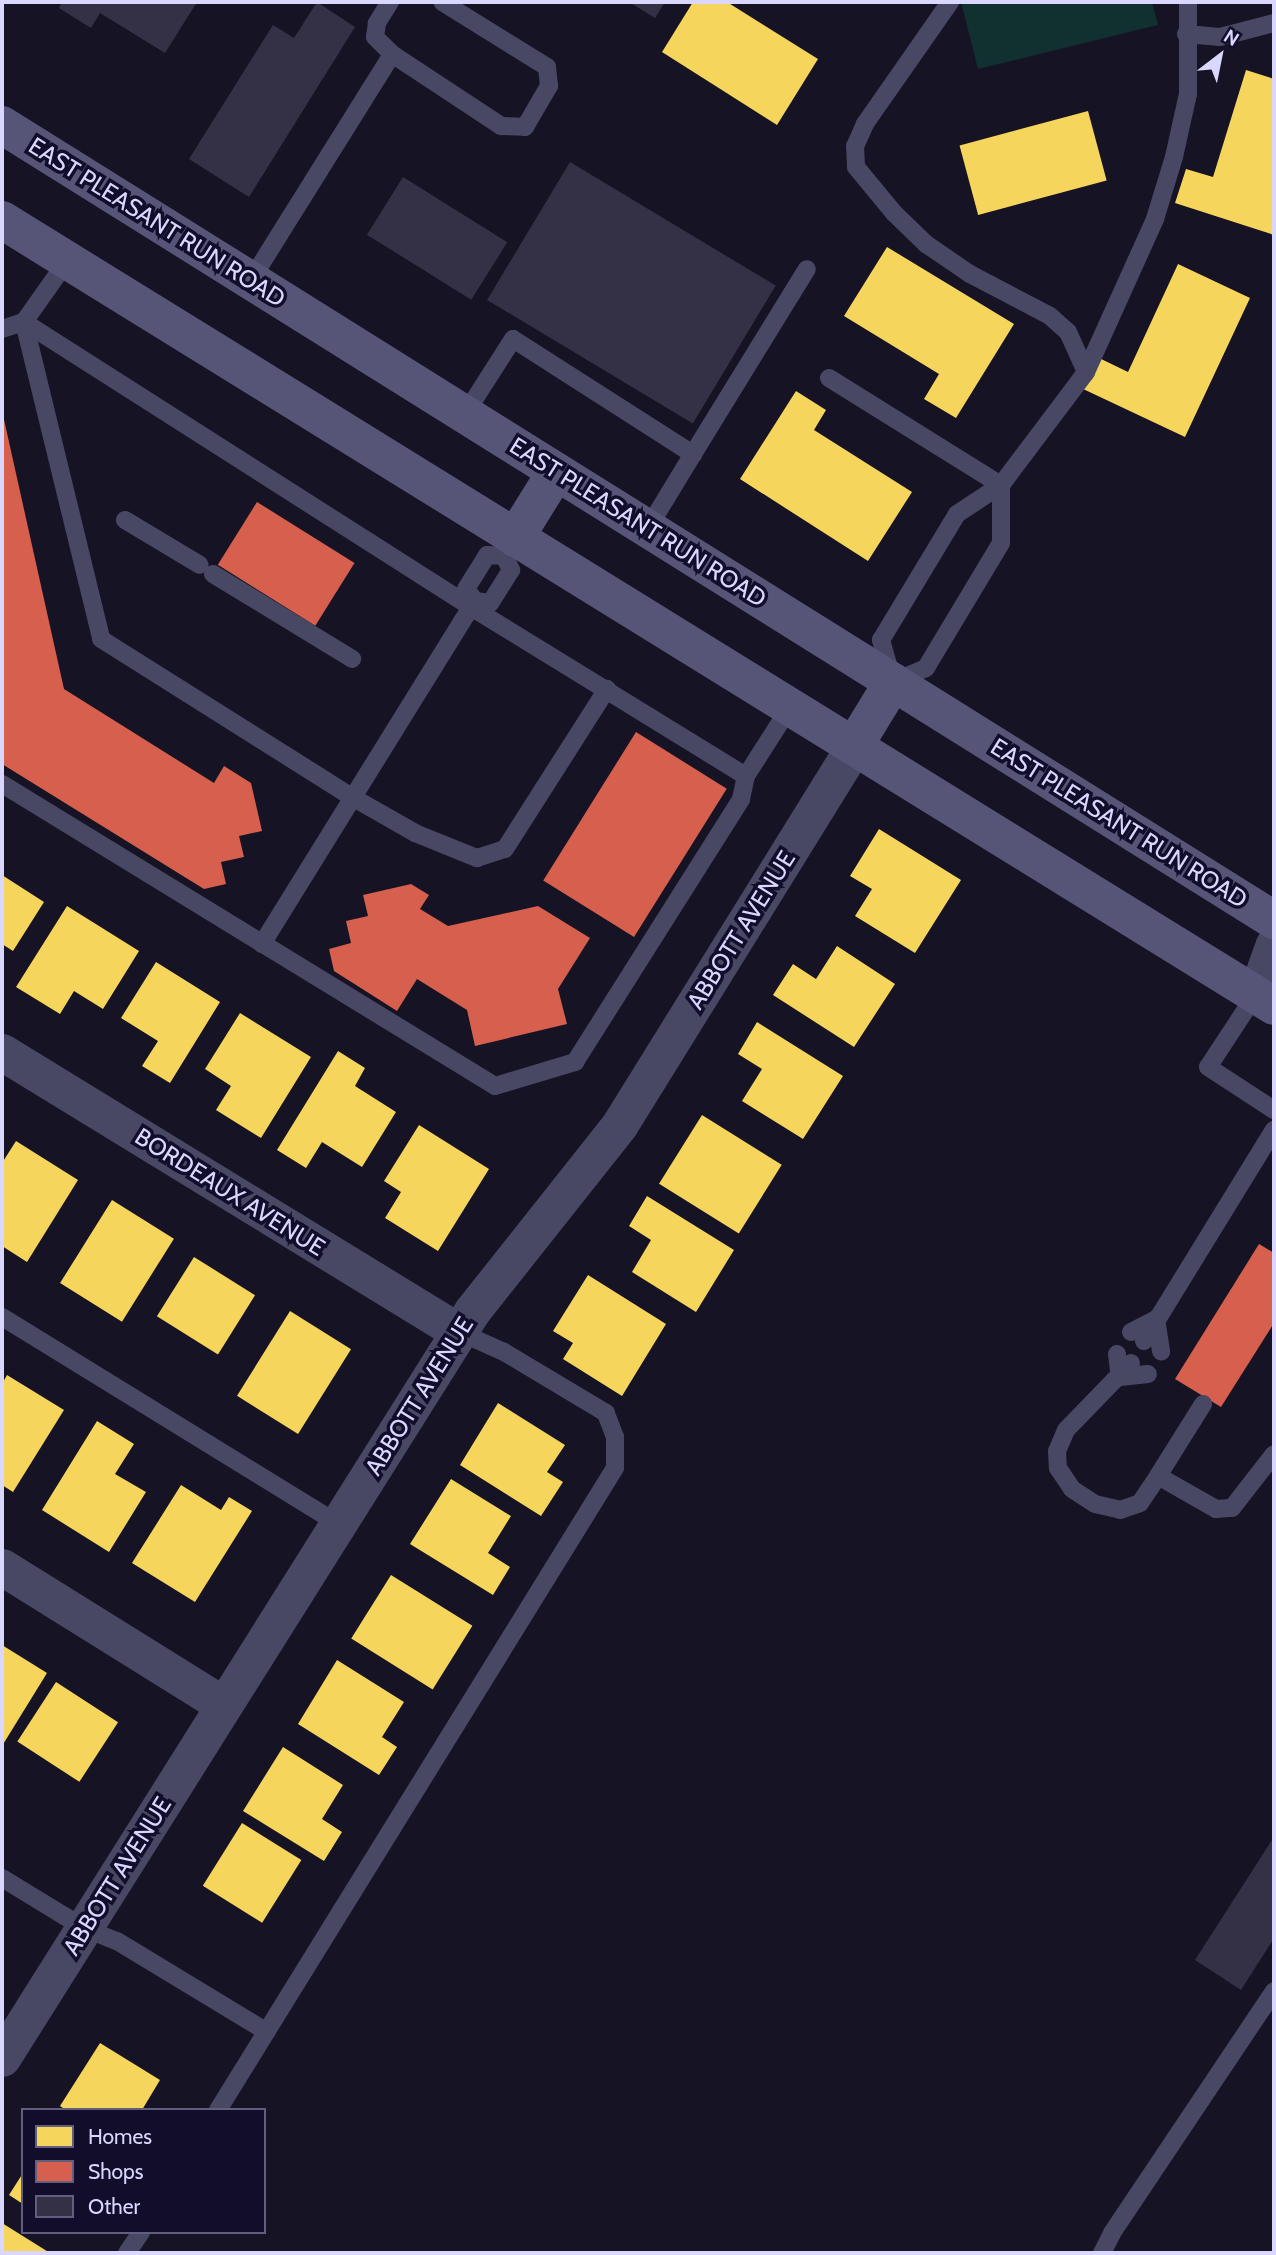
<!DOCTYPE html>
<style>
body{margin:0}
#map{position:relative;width:1276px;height:2255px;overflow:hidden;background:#161324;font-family:Cabin,sans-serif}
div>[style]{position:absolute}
.green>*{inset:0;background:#113030}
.homes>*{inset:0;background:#f6d55c;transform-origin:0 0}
.shops>*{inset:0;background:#d6604d;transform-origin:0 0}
.building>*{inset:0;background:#343146;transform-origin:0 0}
.lane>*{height:18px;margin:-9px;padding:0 9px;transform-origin:9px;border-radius:9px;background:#484865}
.street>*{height:37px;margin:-18.5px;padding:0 18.5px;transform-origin:18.5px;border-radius:18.5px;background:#484865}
.secondary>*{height:38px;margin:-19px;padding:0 19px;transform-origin:19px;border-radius:19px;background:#575577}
span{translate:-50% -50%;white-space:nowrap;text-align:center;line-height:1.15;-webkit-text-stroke:7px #110d2a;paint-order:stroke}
.street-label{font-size:24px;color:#dad7ff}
.frame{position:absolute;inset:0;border:4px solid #dad7ff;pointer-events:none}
.legend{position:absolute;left:21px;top:2108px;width:245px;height:126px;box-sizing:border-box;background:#110d2a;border:2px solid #615e7f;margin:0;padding:9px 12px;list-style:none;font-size:21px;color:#dad7ff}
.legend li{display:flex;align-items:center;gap:14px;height:35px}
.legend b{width:35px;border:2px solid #615e7f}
.north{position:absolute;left:1185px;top:21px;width:70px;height:70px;-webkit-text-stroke:5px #110d2a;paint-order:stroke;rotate:32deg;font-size:19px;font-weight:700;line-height:28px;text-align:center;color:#dad7ff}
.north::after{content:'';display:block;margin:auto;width:24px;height:32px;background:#dad7ff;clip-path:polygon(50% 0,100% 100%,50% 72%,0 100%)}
</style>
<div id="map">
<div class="green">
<i style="clip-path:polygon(961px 2px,1152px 2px,1158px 25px,978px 69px)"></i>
</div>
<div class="homes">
<i style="clip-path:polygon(693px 2px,727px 2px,818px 59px,777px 125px,662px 52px)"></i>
<i style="clip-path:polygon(1246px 70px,1274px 79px,1274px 235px,1175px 203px,1186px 169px,1213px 177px)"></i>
<i style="left:1088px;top:111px;width:72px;height:133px;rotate:75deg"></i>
<i style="clip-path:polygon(887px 247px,1014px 324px,956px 418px,924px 399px,939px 374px,844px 316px)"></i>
<i style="clip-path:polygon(1178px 264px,1250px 298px,1185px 437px,1081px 388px,1095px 356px,1128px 372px)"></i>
<i style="clip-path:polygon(796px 391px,826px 410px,814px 430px,912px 492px,868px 561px,740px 479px)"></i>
<i style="clip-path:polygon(879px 829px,961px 880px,915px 953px,855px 916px,872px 889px,850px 876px)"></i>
<i style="clip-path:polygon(2px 875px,44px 902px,13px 951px,2px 944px)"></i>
<i style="clip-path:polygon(67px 906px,139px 951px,103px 1009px,74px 991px,60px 1014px,16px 987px)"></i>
<i style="clip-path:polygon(837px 946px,895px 984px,854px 1047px,773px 995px,793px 964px,816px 979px)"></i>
<i style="clip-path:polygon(156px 962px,220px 1002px,170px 1083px,142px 1066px,158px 1041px,121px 1018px)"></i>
<i style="clip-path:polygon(240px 1013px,311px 1057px,261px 1138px,216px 1110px,231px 1086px,205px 1069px)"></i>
<i style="clip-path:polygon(757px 1022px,843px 1076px,803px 1139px,742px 1101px,762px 1069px,738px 1054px)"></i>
<i style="clip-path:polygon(338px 1051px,365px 1068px,355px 1086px,396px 1112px,362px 1167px,322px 1142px,306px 1168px,277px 1150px)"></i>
<i style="left:702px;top:1115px;width:94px;height:81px;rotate:32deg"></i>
<i style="clip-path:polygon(419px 1125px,489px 1169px,438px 1251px,385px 1218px,401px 1192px,384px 1181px)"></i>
<i style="clip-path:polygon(16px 1141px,78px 1180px,27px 1262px,2px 1246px,2px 1163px)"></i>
<i style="clip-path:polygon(647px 1196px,734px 1250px,696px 1312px,632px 1272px,651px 1240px,629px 1226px)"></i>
<i style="left:112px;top:1200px;width:73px;height:98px;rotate:32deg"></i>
<i style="left:194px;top:1257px;width:72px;height:70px;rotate:32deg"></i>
<i style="clip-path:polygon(588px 1275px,666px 1324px,622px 1396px,563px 1359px,573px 1343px,553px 1331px)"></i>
<i style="left:290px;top:1311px;width:72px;height:100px;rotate:32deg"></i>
<i style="clip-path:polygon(7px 1375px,64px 1410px,13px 1492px,2px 1485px,2px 1384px)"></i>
<i style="clip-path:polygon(498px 1403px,565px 1445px,547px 1472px,563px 1482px,541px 1516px,460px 1465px)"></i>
<i style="clip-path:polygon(97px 1421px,134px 1444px,115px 1474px,146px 1492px,109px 1552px,42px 1510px)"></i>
<i style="clip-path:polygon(451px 1479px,511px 1516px,488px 1553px,510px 1567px,493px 1595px,410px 1544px)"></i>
<i style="clip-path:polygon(181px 1485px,221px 1510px,229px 1497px,252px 1511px,195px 1602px,132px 1563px)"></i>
<i style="left:391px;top:1575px;width:96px;height:75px;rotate:32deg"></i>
<i style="clip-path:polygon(2px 1645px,47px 1673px,2px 1746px)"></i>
<i style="clip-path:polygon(337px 1660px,404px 1702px,382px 1737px,397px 1747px,379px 1775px,298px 1724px)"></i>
<i style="left:56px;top:1682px;width:74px;height:71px;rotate:33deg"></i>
<i style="clip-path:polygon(283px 1747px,343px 1785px,322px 1819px,342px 1832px,324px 1861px,243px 1811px)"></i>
<i style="left:242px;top:1823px;width:70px;height:74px;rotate:32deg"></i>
<i style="clip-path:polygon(100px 2043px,160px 2080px,142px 2110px,66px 2110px,60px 2106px)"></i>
<i style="clip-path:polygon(23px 2173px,23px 2204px,9px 2195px)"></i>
<i style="clip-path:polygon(2px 2223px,50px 2253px,2px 2253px)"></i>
</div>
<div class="shops">
<i style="clip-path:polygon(3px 415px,64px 689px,214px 783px,224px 766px,251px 783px,262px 831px,239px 836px,244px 857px,221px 862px,226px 884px,204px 889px,2px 764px)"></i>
<i style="left:257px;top:502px;width:115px;height:74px;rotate:32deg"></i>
<i style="left:636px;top:732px;width:107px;height:175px;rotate:32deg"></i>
<i style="clip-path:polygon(411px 884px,429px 895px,420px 909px,448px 926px,538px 906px,590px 938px,558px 989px,567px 1024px,475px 1046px,467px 1010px,417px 979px,397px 1011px,334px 971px,329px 949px,351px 943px,346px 921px,368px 916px,363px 895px)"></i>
<i style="clip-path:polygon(1259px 1244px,1274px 1253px,1274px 1323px,1221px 1407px,1175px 1379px)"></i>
</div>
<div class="building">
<i style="clip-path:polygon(62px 2px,197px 2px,165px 53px,100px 13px,91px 28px,59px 8px)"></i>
<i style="clip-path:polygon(317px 2px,355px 27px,249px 197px,189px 159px,273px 25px,294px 38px)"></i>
<i style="clip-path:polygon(629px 2px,665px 2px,655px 18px)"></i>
<i style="left:570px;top:162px;width:240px;height:161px;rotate:31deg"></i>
<i style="left:403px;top:177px;width:123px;height:68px;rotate:32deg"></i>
<i style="clip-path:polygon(1274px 1837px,1274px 1938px,1241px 1990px,1195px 1960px)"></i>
</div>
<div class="lane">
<i style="left:390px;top:2px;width:25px;rotate:122deg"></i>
<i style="left:377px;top:23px;width:14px;rotate:98deg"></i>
<i style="left:375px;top:37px;width:24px;rotate:45deg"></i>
<i style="left:392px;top:54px;width:131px;rotate:33.4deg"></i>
<i style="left:501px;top:126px;width:24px;rotate:2deg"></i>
<i style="left:525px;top:127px;width:48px;rotate:-59.7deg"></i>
<i style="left:549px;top:86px;width:19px;rotate:-96deg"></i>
<i style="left:547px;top:67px;width:123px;rotate:-148.2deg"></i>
<i style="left:950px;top:2px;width:149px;rotate:124.9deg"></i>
<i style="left:865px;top:124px;width:24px;rotate:114deg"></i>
<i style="left:855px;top:146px;width:21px;rotate:87deg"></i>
<i style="left:856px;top:167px;width:60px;rotate:50.4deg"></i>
<i style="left:894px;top:213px;width:45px;rotate:44.1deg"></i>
<i style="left:926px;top:244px;width:53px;rotate:34.3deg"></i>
<i style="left:970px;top:274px;width:90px;rotate:27.7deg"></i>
<i style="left:1050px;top:316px;width:24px;rotate:42deg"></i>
<i style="left:1068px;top:332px;width:44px;rotate:65.8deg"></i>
<i style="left:1186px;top:34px;width:34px;rotate:5deg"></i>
<i style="left:1220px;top:37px;width:56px;rotate:-14.5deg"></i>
<i style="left:67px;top:261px;width:75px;rotate:125.2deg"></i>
<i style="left:24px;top:322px;width:530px;rotate:32.52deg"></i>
<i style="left:471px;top:607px;width:323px;rotate:31.6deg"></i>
<i style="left:746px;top:776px;width:82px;rotate:-57.5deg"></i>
<i style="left:251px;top:280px;width:266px;rotate:-58deg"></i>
<i style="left:24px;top:322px;width:326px;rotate:76.3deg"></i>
<i style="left:101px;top:639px;width:297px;rotate:32.2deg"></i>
<i style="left:352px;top:797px;width:73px;rotate:29.7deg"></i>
<i style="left:415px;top:833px;width:67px;rotate:22deg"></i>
<i style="left:477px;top:858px;width:29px;rotate:-18deg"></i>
<i style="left:505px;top:849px;width:190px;rotate:-57.5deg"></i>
<i style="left:2px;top:329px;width:23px;rotate:-18deg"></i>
<i style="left:829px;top:378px;width:203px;rotate:31.9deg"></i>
<i style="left:465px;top:414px;width:89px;rotate:-57.4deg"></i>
<i style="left:513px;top:339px;width:214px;rotate:32.6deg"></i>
<i style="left:693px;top:454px;width:87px;rotate:121.3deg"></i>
<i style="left:693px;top:454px;width:217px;rotate:-58.4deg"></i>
<i style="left:1001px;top:485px;width:58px;rotate:90deg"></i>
<i style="left:1001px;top:543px;width:146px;rotate:121deg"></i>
<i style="left:926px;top:668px;width:36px;rotate:157deg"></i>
<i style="left:893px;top:682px;width:44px;rotate:-105.9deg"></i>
<i style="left:881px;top:640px;width:147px;rotate:-58.9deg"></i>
<i style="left:957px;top:514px;width:53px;rotate:-33.4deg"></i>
<i style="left:1001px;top:485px;width:141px;rotate:-53deg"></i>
<i style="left:1086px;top:372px;width:168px;rotate:-65.7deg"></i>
<i style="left:1155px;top:219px;width:65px;rotate:-73deg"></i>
<i style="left:1174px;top:157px;width:65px;rotate:-77.5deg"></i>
<i style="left:1188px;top:94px;width:92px;rotate:-90deg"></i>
<i style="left:125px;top:520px;width:87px;rotate:31deg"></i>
<i style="left:487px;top:555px;width:17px;rotate:3deg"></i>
<i style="left:504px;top:556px;width:16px;rotate:63deg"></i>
<i style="left:511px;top:570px;width:39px;rotate:122deg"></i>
<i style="left:490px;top:603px;width:15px;rotate:-172deg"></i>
<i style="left:475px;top:601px;width:15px;rotate:-127deg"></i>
<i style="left:466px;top:589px;width:40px;rotate:-58deg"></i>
<i style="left:213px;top:574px;width:163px;rotate:31.4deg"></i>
<i style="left:2px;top:784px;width:578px;rotate:31.49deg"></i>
<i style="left:495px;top:1086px;width:84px;rotate:-16.7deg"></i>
<i style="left:575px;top:1062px;width:311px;rotate:-57.7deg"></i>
<i style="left:741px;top:799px;width:24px;rotate:-78deg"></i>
<i style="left:262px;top:944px;width:404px;rotate:-58.2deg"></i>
<i style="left:1256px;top:994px;width:87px;rotate:123.3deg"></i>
<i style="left:1208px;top:1067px;width:79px;rotate:33.1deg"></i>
<i style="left:2px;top:1317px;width:395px;rotate:31.6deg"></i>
<i style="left:1156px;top:1319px;width:33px;rotate:81deg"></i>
<i style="left:1131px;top:1332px;width:28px;rotate:-27deg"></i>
<i style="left:1144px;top:1341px;width:248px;rotate:-58.4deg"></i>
<i style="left:1117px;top:1354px;width:23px;rotate:83deg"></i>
<i style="left:1131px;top:1363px;width:93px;rotate:134.1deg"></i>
<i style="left:1066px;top:1430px;width:23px;rotate:113deg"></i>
<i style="left:1057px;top:1451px;width:17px;rotate:87deg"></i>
<i style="left:1058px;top:1468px;width:25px;rotate:56deg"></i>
<i style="left:1072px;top:1489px;width:27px;rotate:33deg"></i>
<i style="left:1095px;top:1504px;width:26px;rotate:13deg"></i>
<i style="left:1120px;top:1510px;width:21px;rotate:-19deg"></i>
<i style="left:1140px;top:1503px;width:32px;rotate:-56deg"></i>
<i style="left:1158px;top:1476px;width:67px;rotate:29.6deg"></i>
<i style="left:1216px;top:1509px;width:16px;rotate:-4deg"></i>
<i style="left:1232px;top:1508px;width:68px;rotate:-52.1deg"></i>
<i style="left:1120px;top:1377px;width:28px;rotate:-6deg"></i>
<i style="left:1158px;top:1476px;width:85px;rotate:-58deg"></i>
<i style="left:2px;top:1878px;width:96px;rotate:31.4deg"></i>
<i style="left:84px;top:1928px;width:35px;rotate:22deg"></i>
<i style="left:117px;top:1941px;width:175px;rotate:31.2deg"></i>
<i style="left:218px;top:2110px;width:755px;rotate:-58.27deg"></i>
<i style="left:615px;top:1468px;width:31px;rotate:-90deg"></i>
<i style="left:615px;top:1437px;width:26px;rotate:-111deg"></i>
<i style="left:606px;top:1413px;width:119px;rotate:-149.1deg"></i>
<i style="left:504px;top:1352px;width:49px;rotate:-156deg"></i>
<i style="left:127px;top:2253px;width:25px;rotate:-56deg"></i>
<i style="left:1102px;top:2253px;width:22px;rotate:-63deg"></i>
<i style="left:1112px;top:2233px;width:291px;rotate:-56.2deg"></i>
</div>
<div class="street">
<i style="left:1256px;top:994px;width:53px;rotate:-70.2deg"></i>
<i style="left:2px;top:1052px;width:536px;rotate:31.5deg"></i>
<i style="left:2px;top:1567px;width:261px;rotate:31.9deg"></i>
<i style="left:2px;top:2058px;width:883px;rotate:-57.82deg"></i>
<i style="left:472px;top:1311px;width:238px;rotate:-51.6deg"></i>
<i style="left:620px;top:1124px;width:445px;rotate:-58.2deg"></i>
</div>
<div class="secondary">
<i style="left:2px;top:125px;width:1500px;rotate:32.01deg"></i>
<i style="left:2px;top:220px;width:1495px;rotate:31.71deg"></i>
<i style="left:515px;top:538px;width:78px;rotate:-58.2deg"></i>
<i style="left:854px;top:746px;width:75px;rotate:-58.6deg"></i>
</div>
<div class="street-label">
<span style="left:157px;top:222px;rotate:32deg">EAST PLEASANT RUN ROAD</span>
<span style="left:638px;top:522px;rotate:32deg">EAST PLEASANT RUN ROAD</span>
<span style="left:1119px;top:823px;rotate:32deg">EAST PLEASANT RUN ROAD</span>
<span style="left:741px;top:930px;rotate:-58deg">ABBOTT AVENUE</span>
<span style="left:230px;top:1192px;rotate:32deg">BORDEAUX AVENUE</span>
<span style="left:419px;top:1396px;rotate:-58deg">ABBOTT AVENUE</span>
<span style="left:117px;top:1876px;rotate:-58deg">ABBOTT AVENUE</span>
</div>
<div class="frame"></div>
<ul class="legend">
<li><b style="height:19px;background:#f6d55c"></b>Homes</li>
<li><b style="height:19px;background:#d6604d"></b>Shops</li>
<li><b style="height:19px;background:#343146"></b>Other</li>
</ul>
<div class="north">N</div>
</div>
